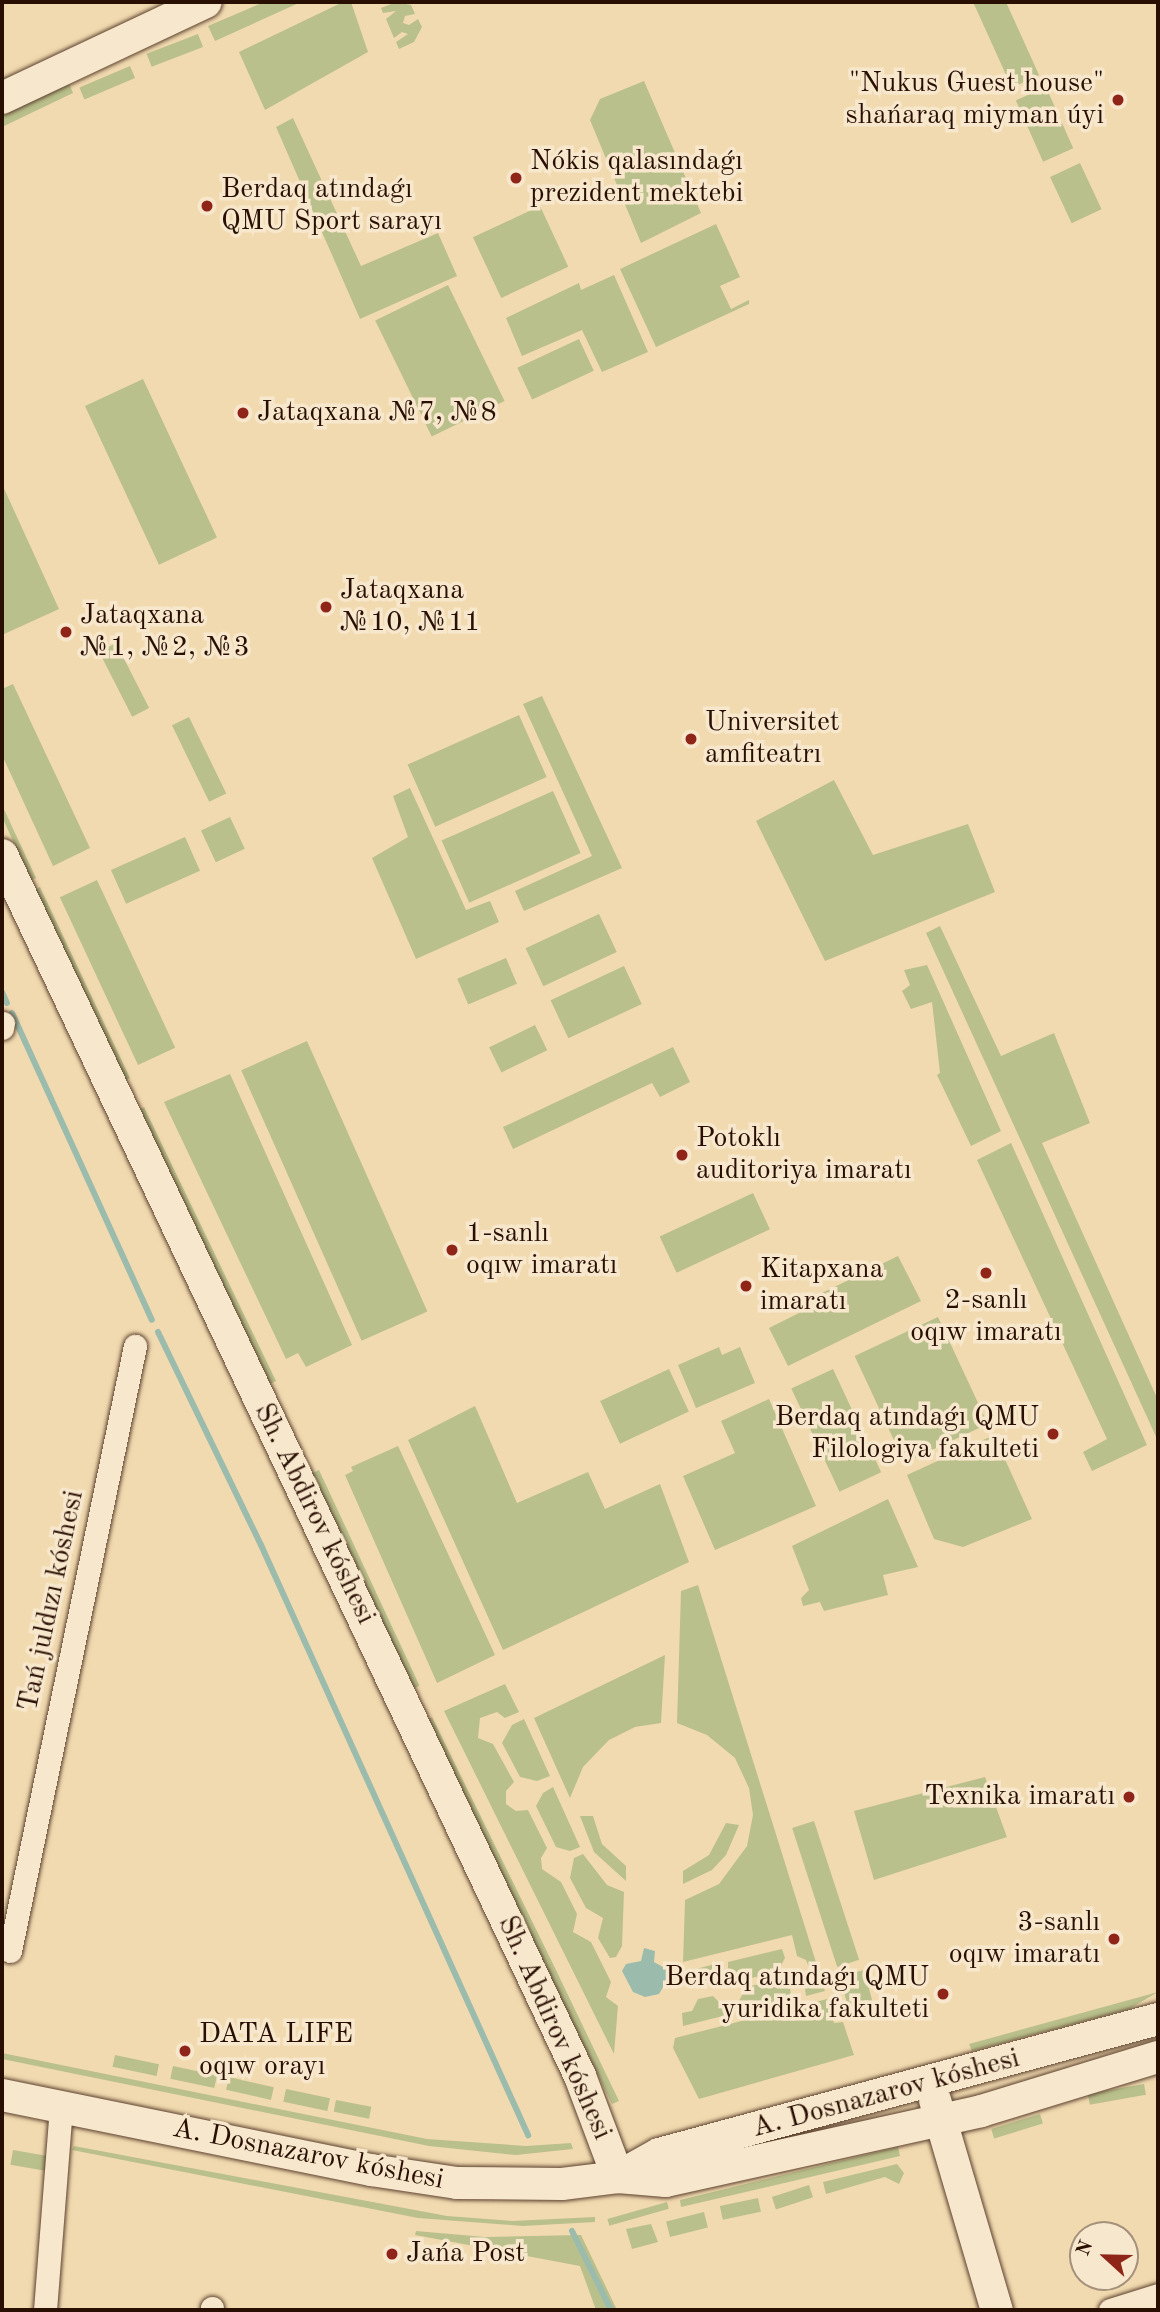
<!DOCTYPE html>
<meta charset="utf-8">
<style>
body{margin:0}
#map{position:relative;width:1160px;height:2312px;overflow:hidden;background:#f2dab0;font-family:"Old Standard TT",serif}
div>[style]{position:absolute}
.green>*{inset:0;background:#bac08b;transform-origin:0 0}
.water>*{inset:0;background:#9bbbac}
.stream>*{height:6px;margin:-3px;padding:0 3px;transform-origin:3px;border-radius:3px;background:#9bbbac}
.roads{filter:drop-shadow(0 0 2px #5b412e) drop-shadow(0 0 2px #5b412e)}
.street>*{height:23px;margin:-11.5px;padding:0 11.5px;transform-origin:11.5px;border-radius:11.5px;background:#f7e7cc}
.secondary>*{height:32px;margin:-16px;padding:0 16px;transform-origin:16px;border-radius:16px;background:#f7e7cc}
.dots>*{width:19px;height:19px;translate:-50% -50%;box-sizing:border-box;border:4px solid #f7e7cc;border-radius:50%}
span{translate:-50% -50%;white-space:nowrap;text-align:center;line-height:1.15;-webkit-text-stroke:7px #f7e7cc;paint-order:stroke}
.poi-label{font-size:28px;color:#290e02}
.right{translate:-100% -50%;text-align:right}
.left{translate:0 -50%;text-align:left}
.street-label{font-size:28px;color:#290e02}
.frame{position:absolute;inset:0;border:4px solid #290e02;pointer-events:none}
.north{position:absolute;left:1069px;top:2221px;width:70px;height:70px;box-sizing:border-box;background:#f7e7cc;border:2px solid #a5907b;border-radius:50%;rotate:292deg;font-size:19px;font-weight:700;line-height:28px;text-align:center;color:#290e02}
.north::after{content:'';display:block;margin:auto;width:24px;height:32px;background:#8f2418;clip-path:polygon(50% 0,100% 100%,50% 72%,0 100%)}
</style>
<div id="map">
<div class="green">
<i style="clip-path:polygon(264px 2px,301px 2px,215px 41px,208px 26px)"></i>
<i style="clip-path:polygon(343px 2px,351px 2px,368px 52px,265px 110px,239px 52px)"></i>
<i style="clip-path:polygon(396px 2px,411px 5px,415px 14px,405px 16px,403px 23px,409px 25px,418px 19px,422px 27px,414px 42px,399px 49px,396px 42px,408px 34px,402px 32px,394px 38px,386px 19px,396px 11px,383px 13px,381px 8px)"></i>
<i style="clip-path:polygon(973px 2px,1006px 2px,1039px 75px,1012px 88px)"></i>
<i style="left:198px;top:34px;width:14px;height:55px;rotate:69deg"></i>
<i style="left:130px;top:66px;width:13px;height:55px;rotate:67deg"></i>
<i style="clip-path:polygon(67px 78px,73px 93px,2px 127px,2px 110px)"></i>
<i style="clip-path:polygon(644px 81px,701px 213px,641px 243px,590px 120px,600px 99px)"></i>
<i style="left:1046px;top:87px;width:67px;height:33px;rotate:66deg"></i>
<i style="clip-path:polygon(293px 118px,361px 266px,438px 233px,457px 276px,360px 319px,276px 127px)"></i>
<i style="left:1080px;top:163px;width:51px;height:33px;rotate:65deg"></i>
<i style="left:540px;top:206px;width:67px;height:74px;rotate:65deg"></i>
<i style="clip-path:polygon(716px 224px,740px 277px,720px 286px,731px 309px,749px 300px,749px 304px,656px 347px,620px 269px)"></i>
<i style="clip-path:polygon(614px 275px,648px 352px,602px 372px,582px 330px,522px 356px,506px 318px,579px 283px,581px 290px)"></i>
<i style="left:448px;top:285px;width:129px;height:81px;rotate:64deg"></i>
<i style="left:579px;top:339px;width:35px;height:68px;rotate:65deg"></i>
<i style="left:143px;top:379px;width:175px;height:64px;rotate:65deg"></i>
<i style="clip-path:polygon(2px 484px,59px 609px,2px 635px)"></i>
<i style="left:116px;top:643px;width:73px;height:19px;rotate:63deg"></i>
<i style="clip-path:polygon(13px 684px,90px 848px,53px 866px,2px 755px,2px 689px)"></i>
<i style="clip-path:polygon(542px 696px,622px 868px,524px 911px,515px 891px,592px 856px,523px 704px)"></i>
<i style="left:519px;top:715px;width:68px;height:122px;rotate:66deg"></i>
<i style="left:189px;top:717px;width:85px;height:19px;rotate:64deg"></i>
<i style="clip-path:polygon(834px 780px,873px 855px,968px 824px,995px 892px,825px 961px,756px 821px)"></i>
<i style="clip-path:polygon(410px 788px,466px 910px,490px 901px,499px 922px,416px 959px,372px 858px,408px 837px,393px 796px)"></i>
<i style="left:553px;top:791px;width:68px;height:122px;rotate:66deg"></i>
<i style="clip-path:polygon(2px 805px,36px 878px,31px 880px,2px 817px)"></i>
<i style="left:230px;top:817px;width:35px;height:32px;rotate:65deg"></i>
<i style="left:185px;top:837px;width:37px;height:81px;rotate:66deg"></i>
<i style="left:97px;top:880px;width:185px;height:41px;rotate:65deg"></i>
<i style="clip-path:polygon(40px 887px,130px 1078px,126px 1080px,34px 890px)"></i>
<i style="left:599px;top:914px;width:42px;height:81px;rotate:65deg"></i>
<i style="clip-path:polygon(940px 926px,1001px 1056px,1054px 1033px,1090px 1123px,1042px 1143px,1158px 1400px,1158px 1441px,926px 933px)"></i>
<i style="left:506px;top:958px;width:28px;height:53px;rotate:67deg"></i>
<i style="clip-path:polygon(927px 965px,1001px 1131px,971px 1146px,937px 1075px,940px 1073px,932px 1002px,911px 1009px,902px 991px,910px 985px,904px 970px)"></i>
<i style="left:624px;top:966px;width:42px;height:81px;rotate:65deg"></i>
<i style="left:535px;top:1025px;width:28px;height:51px;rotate:64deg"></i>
<i style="left:307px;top:1041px;width:296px;height:72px;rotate:66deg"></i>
<i style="clip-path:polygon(673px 1047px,690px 1082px,660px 1097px,652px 1083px,513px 1149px,503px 1127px)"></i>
<i style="clip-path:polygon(230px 1074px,352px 1345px,306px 1367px,298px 1353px,286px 1359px,164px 1102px)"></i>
<i style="clip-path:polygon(144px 1107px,276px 1381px,270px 1384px,140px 1109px)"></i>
<i style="clip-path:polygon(1011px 1143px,1147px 1445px,1092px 1471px,1083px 1452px,1107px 1439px,977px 1160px)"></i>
<i style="left:753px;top:1193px;width:40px;height:103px;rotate:65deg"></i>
<i style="clip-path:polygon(898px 1256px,921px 1301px,788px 1366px,769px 1328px,825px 1300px,822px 1293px)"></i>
<i style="left:938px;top:1317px;width:118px;height:92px;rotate:65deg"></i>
<i style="clip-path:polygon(719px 1347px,722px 1355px,740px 1347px,755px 1383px,696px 1408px,678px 1365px)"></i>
<i style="left:669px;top:1369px;width:47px;height:76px;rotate:65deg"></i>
<i style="left:833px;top:1369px;width:114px;height:46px;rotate:65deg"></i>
<i style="clip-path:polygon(769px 1399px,816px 1506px,715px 1550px,683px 1476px,735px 1453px,721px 1421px)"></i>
<i style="clip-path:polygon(475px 1406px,517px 1503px,588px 1472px,605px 1509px,660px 1484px,689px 1562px,503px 1650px,408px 1440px)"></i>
<i style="clip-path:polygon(994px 1435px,1032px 1519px,963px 1547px,934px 1539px,907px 1475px)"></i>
<i style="clip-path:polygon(398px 1446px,495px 1655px,437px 1683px,345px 1475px,353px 1471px,351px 1467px)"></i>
<i style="left:319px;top:1470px;width:238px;height:8px;rotate:65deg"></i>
<i style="clip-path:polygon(888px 1499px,918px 1567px,883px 1575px,888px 1595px,824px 1611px,820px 1602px,803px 1606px,801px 1598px,809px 1590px,792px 1546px)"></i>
<i style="clip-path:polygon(698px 1585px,825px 1991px,806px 1996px,804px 1982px,810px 1970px,806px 1960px,797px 1956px,792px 1935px,683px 1962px,685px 1900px,719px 1884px,747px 1846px,753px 1815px,749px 1788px,735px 1758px,707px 1735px,677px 1723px,681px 1591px)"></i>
<i style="clip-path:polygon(665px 1655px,661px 1723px,635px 1727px,609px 1740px,583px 1767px,570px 1798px,534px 1718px)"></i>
<i style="clip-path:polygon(505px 1684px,519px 1712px,505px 1718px,497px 1712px,480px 1718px,478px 1738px,493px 1744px,514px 1782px,506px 1791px,506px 1804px,516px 1811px,528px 1810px,547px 1848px,541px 1858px,542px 1869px,561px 1882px,577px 1914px,573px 1932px,591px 1942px,611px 1982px,606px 1997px,618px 2006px,614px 2054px,444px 1711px)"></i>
<i style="clip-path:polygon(432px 1717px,555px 1968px,619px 2101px,612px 2104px,426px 1721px)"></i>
<i style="clip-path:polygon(524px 1719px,550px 1776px,537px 1781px,520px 1777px,502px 1743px,512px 1725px)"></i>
<i style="clip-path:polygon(985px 1777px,1007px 1837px,874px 1880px,854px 1811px)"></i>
<i style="clip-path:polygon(553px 1787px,580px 1847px,570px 1851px,556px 1847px,536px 1806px,543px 1793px)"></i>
<i style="clip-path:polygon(580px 1816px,593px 1816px,602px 1844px,626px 1866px,626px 1881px,594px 1852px)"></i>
<i style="left:814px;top:1821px;width:146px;height:23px;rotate:72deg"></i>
<i style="clip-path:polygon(726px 1823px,739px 1825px,726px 1855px,712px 1870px,683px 1884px,683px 1871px,709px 1855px)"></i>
<i style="clip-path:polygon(583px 1854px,607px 1885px,624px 1892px,622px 1946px,616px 1957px,610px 1958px,598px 1938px,603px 1918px,586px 1908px,570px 1878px,574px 1858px)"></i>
<i style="clip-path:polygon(782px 1949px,785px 1958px,778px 1971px,744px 1980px,728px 1970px,728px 1962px)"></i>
<i style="clip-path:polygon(719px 1963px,722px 1972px,712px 1983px,695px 1987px,684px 1981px,688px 1971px)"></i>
<i style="left:864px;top:1970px;width:38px;height:25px;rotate:75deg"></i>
<i style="clip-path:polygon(777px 1980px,790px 1986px,791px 1997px,740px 2012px,738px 2003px,746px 1987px)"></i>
<i style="clip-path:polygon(1158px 1992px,1129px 2009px,972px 2051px,969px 2044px)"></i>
<i style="clip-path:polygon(713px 1996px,721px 2004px,730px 2004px,731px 2014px,683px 2026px,682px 2013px,692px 2011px,698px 1999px)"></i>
<i style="clip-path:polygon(827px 1999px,834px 2023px,843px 2022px,854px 2055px,699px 2099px,673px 2048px,675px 2038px)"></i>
<i style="clip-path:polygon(2px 2053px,427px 2139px,526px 2146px,571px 2143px,573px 2149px,516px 2155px,429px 2146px,2px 2059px)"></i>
<i style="left:115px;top:2055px;width:45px;height:12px;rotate:12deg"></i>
<i style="left:173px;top:2066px;width:45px;height:13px;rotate:12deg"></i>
<i style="left:229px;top:2077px;width:46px;height:13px;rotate:13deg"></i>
<i style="left:1144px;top:2084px;width:11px;height:57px;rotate:80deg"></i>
<i style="left:286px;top:2089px;width:45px;height:13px;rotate:12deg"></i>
<i style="left:336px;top:2100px;width:36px;height:12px;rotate:11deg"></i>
<i style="left:1040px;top:2114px;width:10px;height:51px;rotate:73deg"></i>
<i style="clip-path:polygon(74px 2146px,447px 2216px,512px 2221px,595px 2217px,595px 2222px,523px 2226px,418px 2218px,72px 2150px)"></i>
<i style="clip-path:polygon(898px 2147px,900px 2156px,681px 2207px,680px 2200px)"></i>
<i style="left:13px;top:2150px;width:35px;height:15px;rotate:10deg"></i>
<i style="clip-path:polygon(897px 2164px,904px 2173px,899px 2184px,885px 2177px,826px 2194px,823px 2182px)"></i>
<i style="left:809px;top:2185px;width:13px;height:39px;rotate:72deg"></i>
<i style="left:758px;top:2198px;width:14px;height:39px;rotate:78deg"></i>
<i style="left:667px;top:2202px;width:7px;height:62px;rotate:74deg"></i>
<i style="left:704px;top:2212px;width:16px;height:39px;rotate:76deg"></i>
<i style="clip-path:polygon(651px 2224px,658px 2242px,632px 2249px,626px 2229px)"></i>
<i style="clip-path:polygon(416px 2231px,485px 2237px,581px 2235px,617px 2310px,596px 2310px,580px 2266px,415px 2235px)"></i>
</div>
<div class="water">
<i style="clip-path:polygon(644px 1948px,655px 1951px,654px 1962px,672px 1972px,659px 1994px,645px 1997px,633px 1992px,622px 1971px,626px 1964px,641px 1961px)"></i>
</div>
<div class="stream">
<i style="left:2px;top:992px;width:12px;rotate:66deg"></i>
<i style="left:12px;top:1013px;width:337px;rotate:65.5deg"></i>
<i style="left:158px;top:1332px;width:237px;rotate:64.2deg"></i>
<i style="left:261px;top:1545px;width:648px;rotate:65.65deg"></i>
<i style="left:572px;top:2231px;width:88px;rotate:63.7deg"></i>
</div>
<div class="roads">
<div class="street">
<i style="left:2px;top:1028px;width:5px;rotate:-79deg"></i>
<i style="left:10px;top:1951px;width:618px;rotate:-78.33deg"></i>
<i style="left:212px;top:2308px;width:2px;rotate:90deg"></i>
<i style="left:45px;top:2310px;width:203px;rotate:-85.5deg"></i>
<i style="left:1110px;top:2310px;width:50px;rotate:-17.4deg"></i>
</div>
<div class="secondary">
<i style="left:2px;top:98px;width:225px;rotate:-25.2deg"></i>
<i style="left:2px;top:855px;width:1351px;rotate:64.67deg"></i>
<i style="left:580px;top:2076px;width:108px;rotate:69.4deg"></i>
<i style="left:2px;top:2095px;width:377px;rotate:11.5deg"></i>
<i style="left:371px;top:2170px;width:87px;rotate:8.6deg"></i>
<i style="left:457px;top:2183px;width:105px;rotate:0.5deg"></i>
<i style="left:562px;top:2184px;width:56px;rotate:-7.1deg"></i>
<i style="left:618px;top:2177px;width:48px;rotate:4.8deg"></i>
<i style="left:666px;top:2181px;width:323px;rotate:-12.5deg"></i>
<i style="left:981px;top:2111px;width:185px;rotate:-17deg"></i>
<i style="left:935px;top:2100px;width:219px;rotate:73.6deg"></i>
<i style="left:618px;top:2177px;width:47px;rotate:-29.3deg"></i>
<i style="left:659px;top:2154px;width:517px;rotate:-15.14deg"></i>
</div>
</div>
<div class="dots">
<i style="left:1118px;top:100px;background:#8f2418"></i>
<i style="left:516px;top:178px;background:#8f2418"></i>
<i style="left:207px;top:206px;background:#8f2418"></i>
<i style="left:243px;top:413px;background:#8f2418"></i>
<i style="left:326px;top:607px;background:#8f2418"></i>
<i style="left:66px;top:632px;background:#8f2418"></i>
<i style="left:691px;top:739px;background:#8f2418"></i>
<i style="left:682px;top:1155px;background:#8f2418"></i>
<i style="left:452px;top:1250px;background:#8f2418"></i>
<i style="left:986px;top:1273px;background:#8f2418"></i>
<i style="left:746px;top:1286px;background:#8f2418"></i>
<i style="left:1053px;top:1434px;background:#8f2418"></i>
<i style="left:1129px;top:1797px;background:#8f2418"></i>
<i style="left:1114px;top:1939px;background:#8f2418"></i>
<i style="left:943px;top:1994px;background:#8f2418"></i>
<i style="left:185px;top:2051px;background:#8f2418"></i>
<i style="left:392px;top:2254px;background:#8f2418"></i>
</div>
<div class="poi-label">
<span class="right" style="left:1104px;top:100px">"Nukus Guest house"<br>shańaraq miyman úyi</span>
<span class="left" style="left:530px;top:178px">Nókis qalasındaǵı<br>prezident mektebi</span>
<span class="left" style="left:221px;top:206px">Berdaq atındaǵı<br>QMU Sport sarayı</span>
<span class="left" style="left:257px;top:413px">Jataqxana №7, №8</span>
<span class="left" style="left:340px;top:607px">Jataqxana<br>№10, №11</span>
<span class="left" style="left:80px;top:632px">Jataqxana<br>№1, №2, №3</span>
<span class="left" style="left:705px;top:739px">Universitet<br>amfiteatrı</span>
<span class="left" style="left:696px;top:1155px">Potoklı<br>auditoriya imaratı</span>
<span class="left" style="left:466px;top:1250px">1-sanlı<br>oqıw imaratı</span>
<span class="left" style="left:760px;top:1286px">Kitapxana<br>imaratı</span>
<span style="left:986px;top:1317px">2-sanlı<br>oqıw imaratı</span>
<span class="right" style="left:1039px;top:1434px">Berdaq atındaǵı QMU<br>Filologiya fakulteti</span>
<span class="right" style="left:1115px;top:1797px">Texnika imaratı</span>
<span class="right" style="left:1100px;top:1939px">3-sanlı<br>oqıw imaratı</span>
<span class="right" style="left:929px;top:1994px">Berdaq atındaǵı QMU<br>yuridika fakulteti</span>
<span class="left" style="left:199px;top:2051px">DATA LIFE<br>oqıw orayı</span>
<span class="left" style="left:406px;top:2254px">Jańa Post</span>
</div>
<div class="street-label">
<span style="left:314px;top:1514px;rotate:64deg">Sh. Abdirov kóshesi</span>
<span style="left:52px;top:1601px;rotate:-78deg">Tań juldızı kóshesi</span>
<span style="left:554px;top:2028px;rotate:66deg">Sh. Abdirov kóshesi</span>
<span style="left:886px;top:2094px;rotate:-15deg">A. Dosnazarov kóshesi</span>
<span style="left:308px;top:2155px;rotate:11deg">A. Dosnazarov kóshesi</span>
</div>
<div class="frame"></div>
<div class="north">N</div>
</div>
